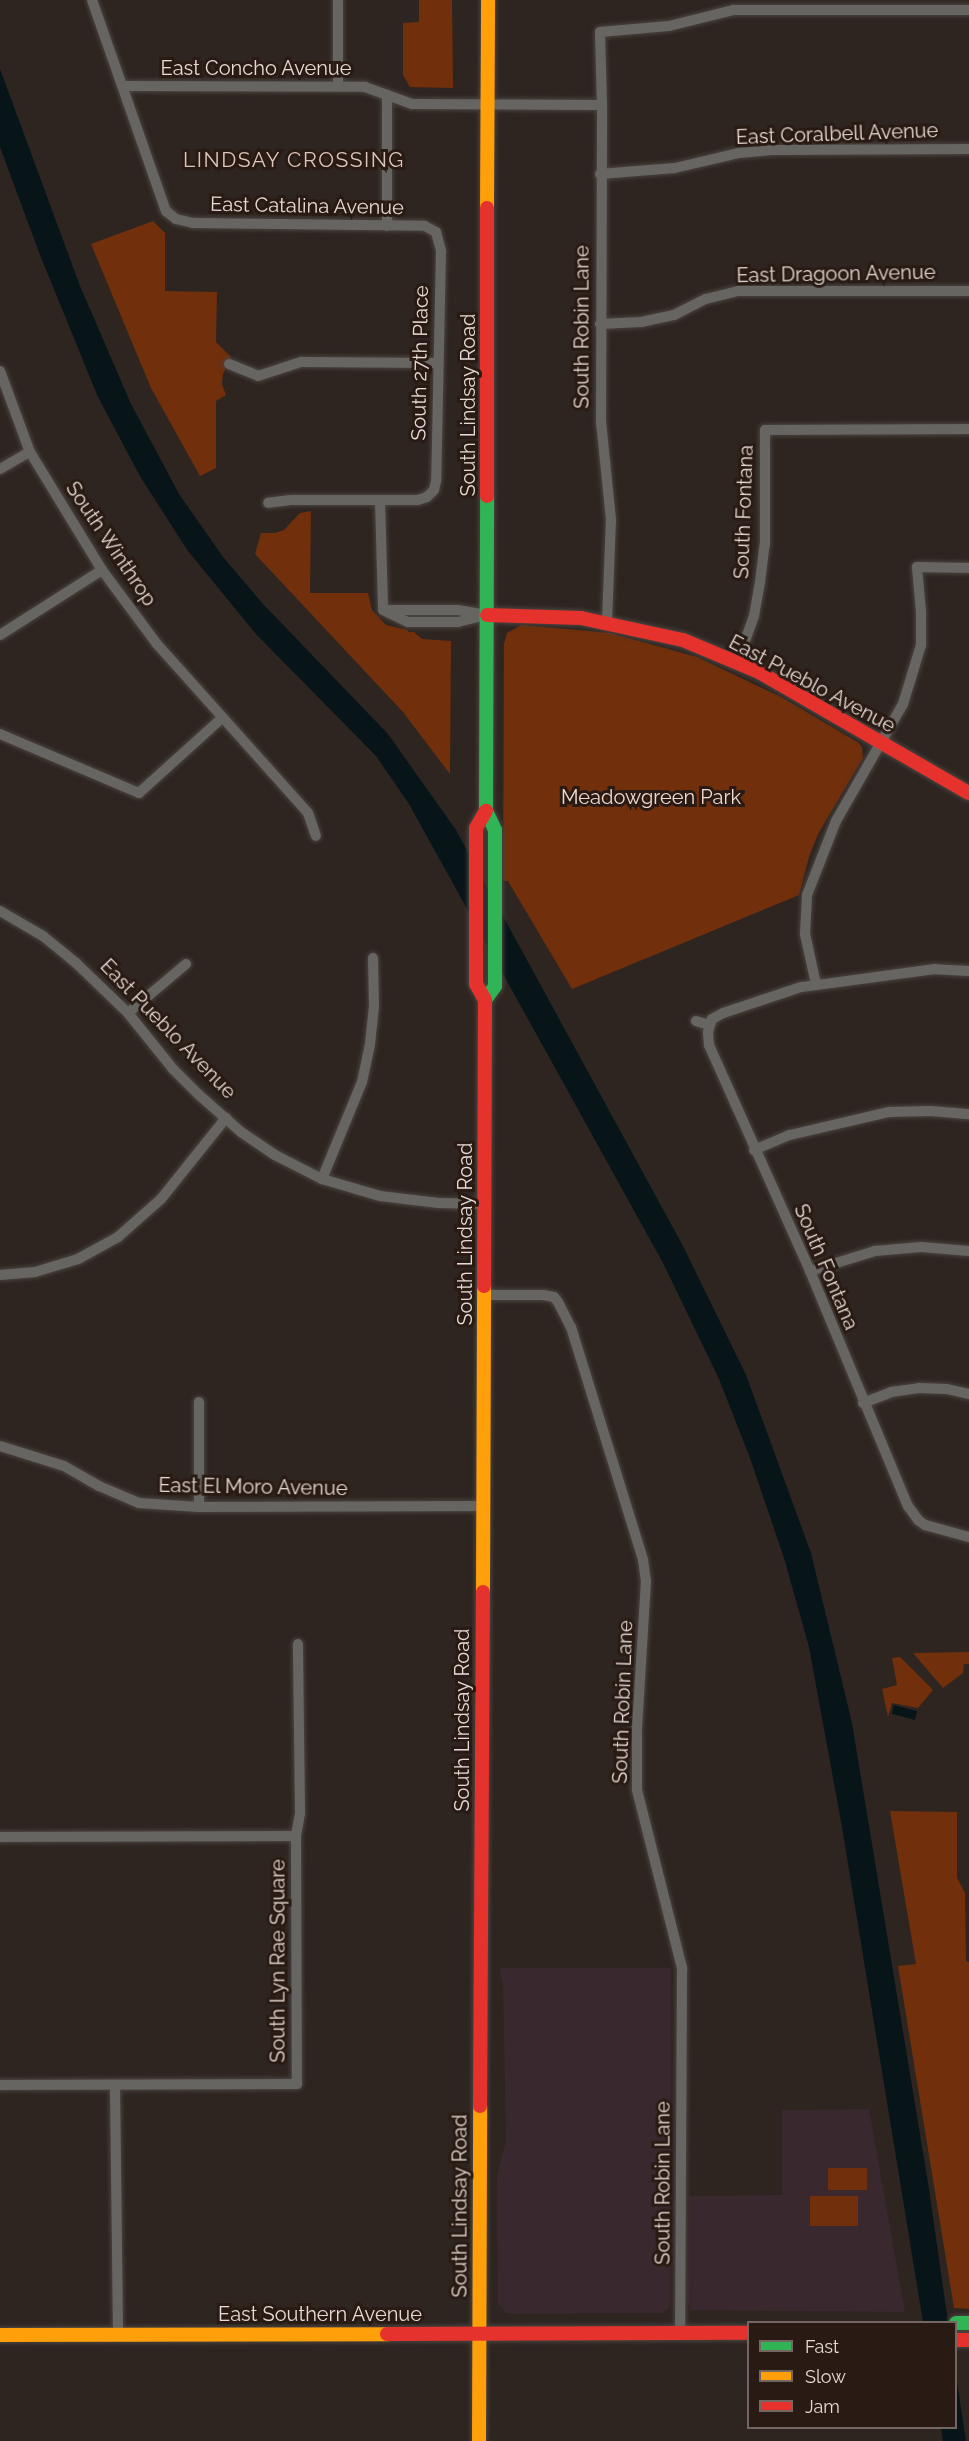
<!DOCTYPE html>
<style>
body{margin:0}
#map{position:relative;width:969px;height:2441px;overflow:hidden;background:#2e2521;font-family:Raleway,sans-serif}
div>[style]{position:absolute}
.education>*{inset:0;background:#39282e}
.green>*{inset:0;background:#712f0b;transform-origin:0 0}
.water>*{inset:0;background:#071418;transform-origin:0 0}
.roads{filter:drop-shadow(0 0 2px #4a433f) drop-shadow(0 0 2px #4a433f)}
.street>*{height:10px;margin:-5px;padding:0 5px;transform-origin:5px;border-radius:5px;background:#676562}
.fast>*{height:14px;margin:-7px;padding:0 7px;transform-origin:7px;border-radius:7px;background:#30b455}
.slow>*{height:14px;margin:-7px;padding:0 7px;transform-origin:7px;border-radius:7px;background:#ff9f0a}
.jam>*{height:14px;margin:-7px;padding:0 7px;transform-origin:7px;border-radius:7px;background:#e5322d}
span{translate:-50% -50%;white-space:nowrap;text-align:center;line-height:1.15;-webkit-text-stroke:6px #291a13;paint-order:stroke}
.street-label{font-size:20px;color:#e5dad5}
.park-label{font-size:20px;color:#f0d8ce}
.neighbourhood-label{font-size:21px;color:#dac4bb;letter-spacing:1.5px}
.legend{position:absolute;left:747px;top:2321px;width:210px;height:108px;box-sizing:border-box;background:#291a13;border:2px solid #746761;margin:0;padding:8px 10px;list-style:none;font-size:18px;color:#e5dad5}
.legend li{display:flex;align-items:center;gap:12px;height:30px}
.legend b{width:30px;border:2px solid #746761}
</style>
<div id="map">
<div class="education">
<i style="clip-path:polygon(500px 1968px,671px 1968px,670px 2302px,669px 2308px,662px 2313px,514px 2314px,506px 2313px,498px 2304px,497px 2175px,506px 2141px,503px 1985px)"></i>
<i style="clip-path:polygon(869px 2109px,905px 2312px,691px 2310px,688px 2302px,689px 2196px,782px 2195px,782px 2110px)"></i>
</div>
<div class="green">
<i style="clip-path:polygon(419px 0,452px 0,453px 88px,410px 87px,403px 75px,403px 23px,419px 22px)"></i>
<i style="clip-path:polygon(153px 221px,165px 233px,165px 291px,217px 292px,216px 342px,231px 357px,223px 374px,222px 384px,226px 395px,216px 401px,216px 468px,200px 476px,151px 388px,91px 244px)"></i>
<i style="clip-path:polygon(311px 511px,310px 593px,368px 593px,372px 610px,386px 625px,408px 630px,408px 632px,414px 632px,422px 639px,451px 641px,450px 774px,403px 712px,255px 554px,261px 533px,275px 533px,284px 530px,300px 513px)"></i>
<i style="clip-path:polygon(521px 625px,610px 633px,697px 657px,781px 697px,859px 743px,862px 747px,863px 758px,818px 834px,809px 857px,799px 895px,572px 989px,508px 881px,503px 881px,504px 644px,507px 633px)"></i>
<i style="clip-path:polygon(969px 1652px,969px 1664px,964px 1664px,963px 1673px,943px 1688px,913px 1653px)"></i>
<i style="clip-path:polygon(900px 1657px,933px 1690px,918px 1708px,892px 1703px,888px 1717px,882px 1689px,897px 1685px,892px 1658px)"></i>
<i style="clip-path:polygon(890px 1811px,957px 1812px,957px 1878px,965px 1893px,966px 1961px,969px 1962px,969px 2309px,954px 2308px,898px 1966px,916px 1964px)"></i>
<i style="left:828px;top:2168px;width:39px;height:22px"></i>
<i style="left:810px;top:2196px;width:48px;height:30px"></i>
</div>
<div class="water">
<i style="clip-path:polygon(0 69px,80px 286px,131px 404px,179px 494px,223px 557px,263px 604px,388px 734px,456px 830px,683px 1246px,746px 1375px,811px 1553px,852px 1723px,929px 2189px,948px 2322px,923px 2322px,842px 1827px,809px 1647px,784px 1558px,750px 1458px,719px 1379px,663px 1263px,409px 804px,376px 756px,256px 634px,188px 551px,141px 478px,98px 397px,40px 255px,0 147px)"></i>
<i style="left:894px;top:1705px;width:24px;height:9px;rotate:15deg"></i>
<i style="clip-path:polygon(956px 2375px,966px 2441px,943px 2441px,941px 2428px,956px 2428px)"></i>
</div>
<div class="roads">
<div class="street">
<i style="left:92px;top:0;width:224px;rotate:70.7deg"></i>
<i style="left:166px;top:211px;width:13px;rotate:39deg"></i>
<i style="left:176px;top:219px;width:17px;rotate:13deg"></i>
<i style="left:193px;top:223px;width:232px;rotate:0.7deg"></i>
<i style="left:425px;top:226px;width:13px;rotate:29deg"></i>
<i style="left:436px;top:232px;width:20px;rotate:75deg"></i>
<i style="left:441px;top:251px;width:230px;rotate:91.2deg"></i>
<i style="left:436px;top:481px;width:9px;rotate:103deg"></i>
<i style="left:434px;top:490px;width:10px;rotate:135deg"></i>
<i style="left:427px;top:497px;width:9px;rotate:162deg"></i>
<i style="left:418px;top:500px;width:127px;rotate:180deg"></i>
<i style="left:291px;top:500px;width:23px;rotate:173deg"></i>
<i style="left:123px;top:86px;width:242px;rotate:0.2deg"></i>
<i style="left:365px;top:87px;width:50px;rotate:19.9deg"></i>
<i style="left:412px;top:104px;width:190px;rotate:0.3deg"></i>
<i style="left:338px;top:86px;width:86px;rotate:-90deg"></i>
<i style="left:387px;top:95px;width:131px;rotate:90deg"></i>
<i style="left:600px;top:174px;width:75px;rotate:-4.6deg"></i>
<i style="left:675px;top:168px;width:66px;rotate:-13.2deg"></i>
<i style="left:739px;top:153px;width:33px;rotate:-5deg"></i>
<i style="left:772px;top:150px;width:197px;rotate:-0.3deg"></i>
<i style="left:600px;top:324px;width:41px;rotate:-2.8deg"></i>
<i style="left:641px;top:322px;width:34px;rotate:-12deg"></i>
<i style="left:674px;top:315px;width:36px;rotate:-27deg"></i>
<i style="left:706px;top:299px;width:33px;rotate:-14deg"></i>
<i style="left:738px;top:291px;width:231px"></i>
<i style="left:229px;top:364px;width:31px;rotate:22deg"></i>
<i style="left:258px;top:376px;width:45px;rotate:-18deg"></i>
<i style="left:301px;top:362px;width:136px;rotate:0.4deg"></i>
<i style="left:0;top:371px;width:86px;rotate:69.7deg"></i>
<i style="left:30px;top:452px;width:138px;rotate:58.6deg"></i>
<i style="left:102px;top:570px;width:92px;rotate:53.4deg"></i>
<i style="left:157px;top:644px;width:227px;rotate:48.2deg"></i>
<i style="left:308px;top:813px;width:24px;rotate:71deg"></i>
<i style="left:0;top:469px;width:34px;rotate:-30deg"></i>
<i style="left:380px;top:500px;width:110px;rotate:88.4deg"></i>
<i style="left:383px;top:610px;width:28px;rotate:26deg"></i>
<i style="left:408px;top:622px;width:50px"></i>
<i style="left:458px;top:622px;width:30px;rotate:-14deg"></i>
<i style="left:386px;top:610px;width:72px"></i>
<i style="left:458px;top:610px;width:23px;rotate:10deg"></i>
<i style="left:607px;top:622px;width:102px;rotate:-87.8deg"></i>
<i style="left:611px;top:520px;width:99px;rotate:-95.8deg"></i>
<i style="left:601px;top:422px;width:317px;rotate:-89.8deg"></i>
<i style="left:602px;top:105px;width:73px;rotate:-91.6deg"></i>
<i style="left:600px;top:32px;width:69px;rotate:-5deg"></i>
<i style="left:669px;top:26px;width:66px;rotate:-14deg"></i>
<i style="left:733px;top:10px;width:236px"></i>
<i style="left:0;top:635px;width:121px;rotate:-32.5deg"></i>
<i style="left:737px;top:663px;width:50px;rotate:-70.1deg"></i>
<i style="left:754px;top:616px;width:35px;rotate:-80deg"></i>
<i style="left:760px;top:582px;width:38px;rotate:-83deg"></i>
<i style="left:765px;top:544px;width:114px;rotate:-90deg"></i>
<i style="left:765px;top:430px;width:204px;rotate:-0.3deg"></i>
<i style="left:0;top:734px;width:151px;rotate:23deg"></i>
<i style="left:139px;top:793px;width:112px;rotate:-42.1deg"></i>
<i style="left:0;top:911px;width:50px;rotate:30.2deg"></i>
<i style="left:43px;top:936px;width:43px;rotate:39.3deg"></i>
<i style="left:76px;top:963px;width:72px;rotate:43.9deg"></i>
<i style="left:128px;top:1013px;width:72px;rotate:51.2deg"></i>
<i style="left:173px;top:1069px;width:35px;rotate:45deg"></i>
<i style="left:198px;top:1094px;width:57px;rotate:41.5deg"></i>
<i style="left:241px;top:1132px;width:41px;rotate:34.1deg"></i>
<i style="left:275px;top:1155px;width:53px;rotate:27.1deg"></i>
<i style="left:322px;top:1179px;width:60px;rotate:16.3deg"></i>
<i style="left:380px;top:1196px;width:59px;rotate:6.8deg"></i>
<i style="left:439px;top:1203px;width:45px;rotate:1.3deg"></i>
<i style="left:969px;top:971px;width:34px;rotate:-177deg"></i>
<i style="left:935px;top:969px;width:135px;rotate:172.3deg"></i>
<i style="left:801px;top:987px;width:82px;rotate:161.6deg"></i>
<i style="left:723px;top:1013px;width:13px;rotate:151deg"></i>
<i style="left:712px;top:1019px;width:14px;rotate:107deg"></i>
<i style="left:708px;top:1032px;width:13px;rotate:86deg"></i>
<i style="left:709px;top:1045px;width:248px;rotate:65.9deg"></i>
<i style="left:810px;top:1271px;width:255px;rotate:67.4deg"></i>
<i style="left:908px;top:1506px;width:17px;rotate:54deg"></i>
<i style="left:918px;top:1520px;width:9px;rotate:36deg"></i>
<i style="left:925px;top:1525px;width:46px;rotate:15.3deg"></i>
<i style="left:816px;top:984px;width:51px;rotate:-102.4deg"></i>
<i style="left:805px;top:934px;width:39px;rotate:-87deg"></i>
<i style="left:807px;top:895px;width:79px;rotate:-68.6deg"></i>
<i style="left:836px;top:821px;width:135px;rotate:-60.2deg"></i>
<i style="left:903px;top:704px;width:62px;rotate:-73deg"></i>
<i style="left:921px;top:645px;width:33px;rotate:-90deg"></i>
<i style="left:921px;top:612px;width:45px;rotate:-95.1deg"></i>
<i style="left:917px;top:567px;width:52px;rotate:1.1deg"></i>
<i style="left:128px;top:1013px;width:76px;rotate:-40.2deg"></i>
<i style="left:696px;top:1021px;width:14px;rotate:17deg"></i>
<i style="left:754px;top:1150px;width:39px;rotate:-23deg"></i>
<i style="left:790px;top:1135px;width:102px;rotate:-13.1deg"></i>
<i style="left:889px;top:1112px;width:42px;rotate:-1.4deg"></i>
<i style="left:931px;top:1111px;width:38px;rotate:5deg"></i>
<i style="left:322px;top:1179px;width:105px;rotate:-67.6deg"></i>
<i style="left:362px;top:1082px;width:39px;rotate:-78deg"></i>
<i style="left:370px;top:1044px;width:38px;rotate:-84deg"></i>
<i style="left:374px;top:1006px;width:48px;rotate:-91.2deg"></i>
<i style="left:810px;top:1271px;width:68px;rotate:-17.1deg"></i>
<i style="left:875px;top:1251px;width:46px;rotate:-5deg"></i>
<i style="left:921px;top:1247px;width:48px;rotate:4.8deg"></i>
<i style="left:0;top:1275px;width:35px;rotate:-5deg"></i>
<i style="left:35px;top:1272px;width:45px;rotate:-16.8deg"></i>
<i style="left:78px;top:1259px;width:46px;rotate:-28.8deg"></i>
<i style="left:118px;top:1237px;width:57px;rotate:-41.5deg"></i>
<i style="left:161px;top:1199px;width:104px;rotate:-51.3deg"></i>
<i style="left:484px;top:1295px;width:59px"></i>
<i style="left:543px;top:1295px;width:11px;rotate:10deg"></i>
<i style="left:554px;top:1297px;width:6px;rotate:51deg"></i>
<i style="left:558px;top:1302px;width:28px;rotate:63deg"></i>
<i style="left:571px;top:1327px;width:244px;rotate:72.8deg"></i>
<i style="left:643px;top:1560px;width:21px;rotate:82deg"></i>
<i style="left:646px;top:1581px;width:149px;rotate:93.5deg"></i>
<i style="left:637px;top:1730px;width:60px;rotate:90deg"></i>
<i style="left:637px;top:1790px;width:184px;rotate:75.8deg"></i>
<i style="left:682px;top:1968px;width:365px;rotate:90.3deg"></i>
<i style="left:863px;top:1403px;width:30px;rotate:-21deg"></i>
<i style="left:891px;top:1392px;width:28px;rotate:-8deg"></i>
<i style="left:919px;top:1388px;width:28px;rotate:2deg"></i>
<i style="left:947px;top:1389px;width:23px;rotate:13deg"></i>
<i style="left:0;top:1446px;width:67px;rotate:17.4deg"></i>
<i style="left:64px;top:1466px;width:40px;rotate:29.7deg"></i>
<i style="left:99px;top:1486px;width:43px;rotate:23deg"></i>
<i style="left:139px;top:1503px;width:60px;rotate:3.8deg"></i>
<i style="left:199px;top:1507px;width:283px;rotate:-0.2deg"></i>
<i style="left:199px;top:1507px;width:105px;rotate:-90deg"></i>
<i style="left:296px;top:1836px;width:23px;rotate:-80deg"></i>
<i style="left:300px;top:1813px;width:169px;rotate:-90.7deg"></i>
<i style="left:0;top:1837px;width:296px;rotate:-0.2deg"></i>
<i style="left:296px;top:1836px;width:248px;rotate:89.8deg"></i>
<i style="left:297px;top:2084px;width:297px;rotate:179.8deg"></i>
<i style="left:115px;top:2085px;width:249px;rotate:89.3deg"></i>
</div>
<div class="fast">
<i style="left:485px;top:1000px;width:17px;rotate:-54deg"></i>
<i style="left:495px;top:986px;width:156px;rotate:-90deg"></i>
<i style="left:495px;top:830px;width:21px;rotate:-115deg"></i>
<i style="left:486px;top:811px;width:315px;rotate:-89.8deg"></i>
<i style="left:956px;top:2323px;width:13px"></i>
</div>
<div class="slow">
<i style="left:487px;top:208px;width:208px;rotate:-89.7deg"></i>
<i style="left:483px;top:1592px;width:306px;rotate:-89.8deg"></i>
<i style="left:0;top:2335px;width:387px;rotate:-0.1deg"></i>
<i style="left:479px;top:2441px;width:335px;rotate:-89.8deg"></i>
</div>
<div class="jam">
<i style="left:487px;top:496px;width:288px;rotate:-90deg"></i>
<i style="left:487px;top:615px;width:94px;rotate:1.8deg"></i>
<i style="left:581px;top:618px;width:104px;rotate:12.2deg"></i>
<i style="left:683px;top:640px;width:82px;rotate:22.8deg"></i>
<i style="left:759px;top:672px;width:242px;rotate:30deg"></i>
<i style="left:484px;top:1286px;width:286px;rotate:-89.8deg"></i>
<i style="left:485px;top:1000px;width:18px;rotate:-119deg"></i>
<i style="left:476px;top:984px;width:156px;rotate:-90deg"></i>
<i style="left:476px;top:828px;width:20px;rotate:-60deg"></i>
<i style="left:480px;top:2106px;width:514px;rotate:-89.67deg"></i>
<i style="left:387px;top:2334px;width:361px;rotate:-0.2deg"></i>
<i style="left:956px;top:2340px;width:13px"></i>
</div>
</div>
<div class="street-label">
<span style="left:256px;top:68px">East Concho Avenue</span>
<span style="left:837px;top:134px;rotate:-2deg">East Coralbell Avenue</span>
<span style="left:307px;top:206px;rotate:1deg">East Catalina Avenue</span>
<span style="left:836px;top:274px;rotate:-1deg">East Dragoon Avenue</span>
<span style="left:582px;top:327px;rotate:-90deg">South Robin Lane</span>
<span style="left:420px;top:363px;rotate:-89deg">South 27th Place</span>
<span style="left:468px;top:405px;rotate:-90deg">South Lindsay Road</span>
<span style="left:744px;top:512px;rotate:-88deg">South Fontana</span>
<span style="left:111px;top:544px;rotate:56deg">South Winthrop</span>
<span style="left:812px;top:684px;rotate:28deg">East Pueblo Avenue</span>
<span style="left:168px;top:1029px;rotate:46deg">East Pueblo Avenue</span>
<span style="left:465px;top:1234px;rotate:-90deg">South Lindsay Road</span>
<span style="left:826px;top:1267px;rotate:67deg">South Fontana</span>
<span style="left:253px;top:1487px;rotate:1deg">East El Moro Avenue</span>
<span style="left:623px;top:1702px;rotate:-88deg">South Robin Lane</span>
<span style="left:462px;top:1720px;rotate:-90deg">South Lindsay Road</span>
<span style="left:278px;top:1961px;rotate:-90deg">South Lyn Rae Square</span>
<span style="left:663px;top:2183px;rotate:-90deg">South Robin Lane</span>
<span style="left:460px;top:2206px;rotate:-90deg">South Lindsay Road</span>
<span style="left:320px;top:2314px">East Southern Avenue</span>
</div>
<div class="park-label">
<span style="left:651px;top:797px">Meadowgreen Park</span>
</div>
<div class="neighbourhood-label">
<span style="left:294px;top:160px">LINDSAY CROSSING</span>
</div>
<ul class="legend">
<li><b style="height:8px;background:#30b455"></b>Fast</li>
<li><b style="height:8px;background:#ff9f0a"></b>Slow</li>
<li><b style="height:8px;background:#e5322d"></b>Jam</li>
</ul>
</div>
